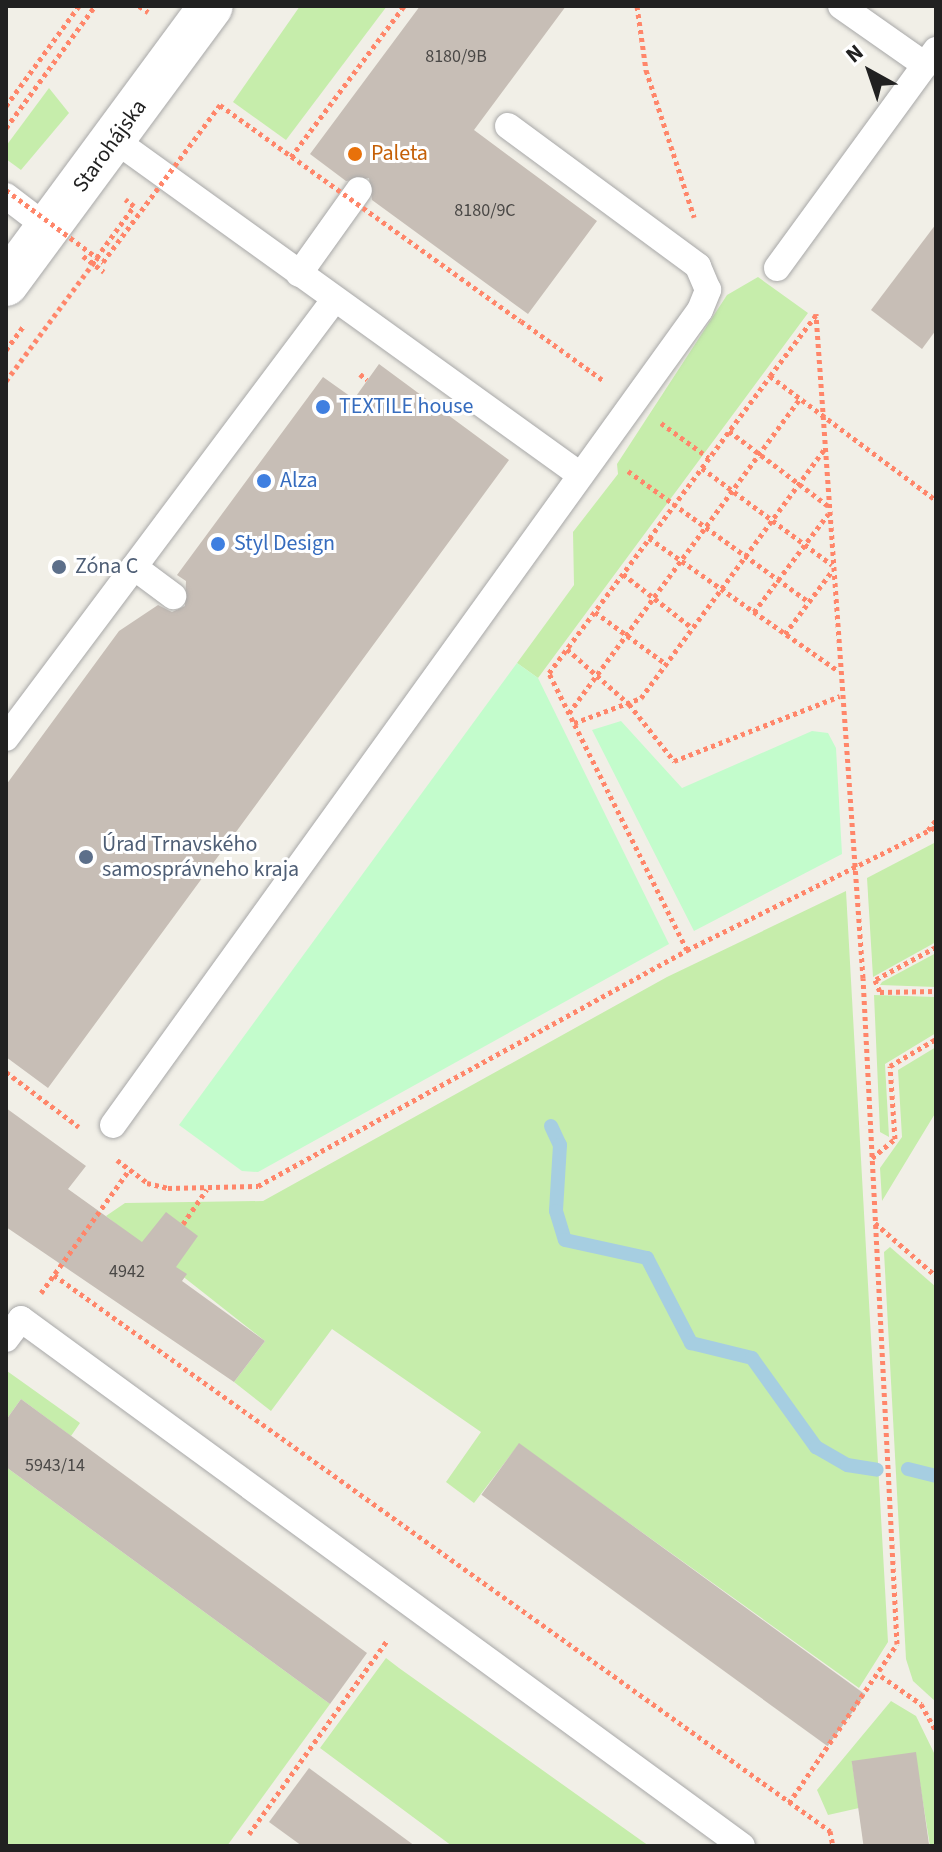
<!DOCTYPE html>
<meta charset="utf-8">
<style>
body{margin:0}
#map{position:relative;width:942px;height:1852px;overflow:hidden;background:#f1efe7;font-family:"Source Sans 3",sans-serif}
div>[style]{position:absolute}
.grass>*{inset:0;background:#c6edab}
.park>*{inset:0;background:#c3fccc}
.stream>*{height:14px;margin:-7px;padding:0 7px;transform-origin:7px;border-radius:7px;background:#a6cee1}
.building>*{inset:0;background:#c7beb6;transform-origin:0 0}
.path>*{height:5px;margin-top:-2.5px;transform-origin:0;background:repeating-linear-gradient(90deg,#ff866a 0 4px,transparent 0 8px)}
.roads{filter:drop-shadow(0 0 2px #a8a8a8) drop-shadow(0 0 2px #a8a8a8)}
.lane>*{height:26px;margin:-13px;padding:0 13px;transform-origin:13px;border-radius:13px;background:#fff}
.street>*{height:44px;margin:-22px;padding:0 22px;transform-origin:22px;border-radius:22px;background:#fff}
.path-bridge>*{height:5px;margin-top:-2.5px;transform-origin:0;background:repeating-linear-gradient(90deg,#ff866a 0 4px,transparent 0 8px)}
.dots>*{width:22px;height:22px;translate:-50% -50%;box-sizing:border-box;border:4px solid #fff;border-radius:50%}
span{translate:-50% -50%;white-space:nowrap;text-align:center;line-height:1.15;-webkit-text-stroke:6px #fff;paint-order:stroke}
.number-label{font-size:18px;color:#4a4846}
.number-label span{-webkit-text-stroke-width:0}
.street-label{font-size:22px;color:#212121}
.food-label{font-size:22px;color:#c56008}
.left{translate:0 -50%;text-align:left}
.shop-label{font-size:22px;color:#366cbe}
.service-label{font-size:22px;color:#4e5e75}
.frame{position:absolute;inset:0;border:8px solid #212121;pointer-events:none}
.north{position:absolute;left:830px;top:32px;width:80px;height:80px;-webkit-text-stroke:6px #fff;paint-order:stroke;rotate:320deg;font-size:22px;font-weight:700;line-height:32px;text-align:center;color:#212121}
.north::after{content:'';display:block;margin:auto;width:28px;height:36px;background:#212121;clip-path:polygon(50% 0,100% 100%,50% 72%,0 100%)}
</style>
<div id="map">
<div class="grass">
<i style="clip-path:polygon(300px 6px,387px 6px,286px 140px,233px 102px)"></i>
<i style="clip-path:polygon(49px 88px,69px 113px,21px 170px,6px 159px,6px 146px)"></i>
<i style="clip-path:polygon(758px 277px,808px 313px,538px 678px,517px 663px,574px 585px,573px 532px,618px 474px,617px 464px,727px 295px)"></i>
<i style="clip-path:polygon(936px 842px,936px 942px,873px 977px,867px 878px)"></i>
<i style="clip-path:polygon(846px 891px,888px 1642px,859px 1688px,519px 1444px,474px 1503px,446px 1482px,481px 1432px,332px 1329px,271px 1411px,234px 1382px,265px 1341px,106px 1216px,125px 1203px,263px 1201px,667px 977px)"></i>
<i style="clip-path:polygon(936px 953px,936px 987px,880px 985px,882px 982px)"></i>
<i style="clip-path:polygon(874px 995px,936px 997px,936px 1033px,885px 1064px,889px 1137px,880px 1132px)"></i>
<i style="clip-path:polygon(936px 1047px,936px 1112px,882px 1201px,880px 1168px,902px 1137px,898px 1070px)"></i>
<i style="clip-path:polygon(890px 1247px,936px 1287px,936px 1702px,913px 1681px,906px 1659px,884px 1252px)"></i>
<i style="clip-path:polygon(7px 1371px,80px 1423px,71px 1436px,21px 1399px,6px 1420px)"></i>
<i style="clip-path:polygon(6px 1467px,330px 1704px,227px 1846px,6px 1846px)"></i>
<i style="clip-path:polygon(386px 1658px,399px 1668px,649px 1846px,452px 1846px,320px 1748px)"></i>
<i style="clip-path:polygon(891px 1701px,916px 1716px,936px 1757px,936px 1846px,930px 1846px,915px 1753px,852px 1762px,859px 1808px,828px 1815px,817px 1790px)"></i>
</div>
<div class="park">
<i style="clip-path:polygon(517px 663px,538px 678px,669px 944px,258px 1172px,242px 1171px,179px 1125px)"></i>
<i style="clip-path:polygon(621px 721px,682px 788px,812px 731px,828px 733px,836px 748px,842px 854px,694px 931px,592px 730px)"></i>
</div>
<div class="stream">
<i style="left:551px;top:1126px;width:21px;rotate:65deg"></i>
<i style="left:560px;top:1145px;width:66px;rotate:93.5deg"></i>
<i style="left:556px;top:1211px;width:30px;rotate:73deg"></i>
<i style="left:565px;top:1240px;width:84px;rotate:12.4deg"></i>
<i style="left:647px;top:1258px;width:96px;rotate:62.6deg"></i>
<i style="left:691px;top:1343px;width:63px;rotate:13.8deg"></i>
<i style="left:752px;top:1358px;width:110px;rotate:54.3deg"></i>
<i style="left:816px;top:1447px;width:36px;rotate:30deg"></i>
<i style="left:847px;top:1465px;width:30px;rotate:9deg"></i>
<i style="left:908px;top:1469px;width:29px;rotate:14deg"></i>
</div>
<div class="building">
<i style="clip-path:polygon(420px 6px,566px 6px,474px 130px,597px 221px,528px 314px,372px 200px,369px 178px,346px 181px,310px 154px)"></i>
<i style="clip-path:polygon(936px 224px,936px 330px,922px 349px,871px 310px)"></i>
<i style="clip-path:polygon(379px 364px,509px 460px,48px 1088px,6px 1057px,6px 785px,119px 631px,158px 605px,172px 612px,185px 606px,186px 581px,177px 575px,323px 377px,354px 399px)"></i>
<i style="clip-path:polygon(6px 1108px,86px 1166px,68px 1189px,142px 1242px,166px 1212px,198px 1236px,176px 1267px,187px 1274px,182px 1281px,265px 1341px,234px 1382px,6px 1227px)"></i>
<i style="clip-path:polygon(21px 1399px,367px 1653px,330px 1704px,6px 1467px,6px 1420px)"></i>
<i style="left:519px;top:1443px;width:428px;height:64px;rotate:36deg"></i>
<i style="left:916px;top:1752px;width:95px;height:65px;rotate:82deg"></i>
<i style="clip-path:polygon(309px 1768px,415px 1846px,302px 1846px,269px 1822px)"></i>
</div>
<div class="path">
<i style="left:139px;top:6px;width:11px;rotate:34deg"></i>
<i style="left:637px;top:6px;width:65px;rotate:82deg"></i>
<i style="left:646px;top:70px;width:155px;rotate:71.9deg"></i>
<i style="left:6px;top:106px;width:124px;rotate:-53.9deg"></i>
<i style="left:6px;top:128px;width:151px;rotate:-53.9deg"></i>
<i style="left:291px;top:157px;width:189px;rotate:-53.2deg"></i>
<i style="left:83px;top:256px;width:26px;rotate:37deg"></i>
<i style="left:92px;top:264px;width:72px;rotate:-54.1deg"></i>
<i style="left:134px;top:206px;width:11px;rotate:-142deg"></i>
<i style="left:816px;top:315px;width:76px;rotate:127deg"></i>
<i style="left:770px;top:376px;width:207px;rotate:36.8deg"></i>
<i style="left:521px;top:321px;width:102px;rotate:35.9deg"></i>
<i style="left:6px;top:350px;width:31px;rotate:-54deg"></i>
<i style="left:360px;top:374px;width:9px;rotate:41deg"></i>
<i style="left:661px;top:423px;width:59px;rotate:36.1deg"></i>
<i style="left:729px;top:431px;width:124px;rotate:37.1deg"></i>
<i style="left:702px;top:468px;width:162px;rotate:36.7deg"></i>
<i style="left:628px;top:471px;width:223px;rotate:35.9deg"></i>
<i style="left:649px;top:538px;width:231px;rotate:35.1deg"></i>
<i style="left:623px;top:574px;width:86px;rotate:37.9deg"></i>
<i style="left:595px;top:612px;width:88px;rotate:36.2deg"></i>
<i style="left:754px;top:612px;width:123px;rotate:-52.9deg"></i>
<i style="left:785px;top:634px;width:79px;rotate:-53.3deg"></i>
<i style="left:567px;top:649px;width:83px;rotate:41.6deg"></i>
<i style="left:629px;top:704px;width:73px;rotate:51.7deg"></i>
<i style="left:674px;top:761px;width:178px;rotate:-21.4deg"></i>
<i style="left:569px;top:713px;width:391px;rotate:-53.7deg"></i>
<i style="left:574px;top:723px;width:72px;rotate:-20.5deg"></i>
<i style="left:641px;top:698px;width:310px;rotate:-53.6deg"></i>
<i style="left:928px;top:830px;width:13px;rotate:-51deg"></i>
<i style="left:936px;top:947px;width:69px;rotate:151.6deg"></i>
<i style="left:875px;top:980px;width:13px;rotate:67deg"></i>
<i style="left:880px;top:992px;width:56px;rotate:-1deg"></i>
<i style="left:687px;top:950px;width:309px;rotate:-116.5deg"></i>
<i style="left:549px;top:673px;width:370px;rotate:-53.3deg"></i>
<i style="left:6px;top:1072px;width:91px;rotate:37deg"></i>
<i style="left:872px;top:1158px;width:30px;rotate:-40deg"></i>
<i style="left:895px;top:1139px;width:73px;rotate:-93.9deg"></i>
<i style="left:890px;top:1066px;width:53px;rotate:-30.4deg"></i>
<i style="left:117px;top:1160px;width:38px;rotate:37deg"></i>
<i style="left:147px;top:1183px;width:22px;rotate:13deg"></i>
<i style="left:168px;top:1188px;width:90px;rotate:-1.3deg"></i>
<i style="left:258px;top:1186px;width:490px;rotate:-28.8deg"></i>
<i style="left:687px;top:950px;width:278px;rotate:-26.3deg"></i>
<i style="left:875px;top:1223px;width:81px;rotate:41deg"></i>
<i style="left:183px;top:1224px;width:42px;rotate:-55.6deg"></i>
<i style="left:54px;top:1275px;width:955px;rotate:35.62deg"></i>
<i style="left:830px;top:1831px;width:15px;rotate:79deg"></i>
<i style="left:41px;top:1293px;width:151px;rotate:-54.4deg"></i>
<i style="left:881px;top:1676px;width:49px;rotate:35deg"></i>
<i style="left:921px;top:1704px;width:31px;rotate:61deg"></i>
<i style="left:789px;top:1803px;width:192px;rotate:-55.8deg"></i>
<i style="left:897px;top:1644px;width:667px;rotate:-92.92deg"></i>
<i style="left:863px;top:978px;width:666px;rotate:-94.05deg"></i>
<i style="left:249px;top:1834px;width:239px;rotate:-54.5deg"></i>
</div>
<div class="roads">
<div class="lane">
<i style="left:841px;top:6px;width:103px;rotate:35.1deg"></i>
<i style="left:115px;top:140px;width:572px;rotate:35.75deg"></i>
<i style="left:6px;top:196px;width:53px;rotate:37.3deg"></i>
<i style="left:777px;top:268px;width:270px;rotate:-53.9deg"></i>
<i style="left:299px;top:274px;width:103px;rotate:-54.5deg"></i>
<i style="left:134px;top:567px;width:49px;rotate:36.6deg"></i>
<i style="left:6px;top:738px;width:547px;rotate:-53.17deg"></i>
<i style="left:113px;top:1125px;width:1004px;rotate:-54.24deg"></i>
<i style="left:700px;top:310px;width:22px;rotate:-68deg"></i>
<i style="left:708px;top:290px;width:26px;rotate:-113deg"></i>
<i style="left:698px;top:266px;width:236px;rotate:-143.6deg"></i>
<i style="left:6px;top:1339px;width:25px;rotate:-53deg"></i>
<i style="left:21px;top:1319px;width:893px;rotate:36.16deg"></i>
</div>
<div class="street">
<i style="left:6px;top:284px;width:345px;rotate:-53.6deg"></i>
</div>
</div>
<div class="path-bridge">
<i style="left:6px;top:190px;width:121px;rotate:36.6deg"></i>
<i style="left:103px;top:262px;width:196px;rotate:-53.3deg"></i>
<i style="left:220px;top:105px;width:370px;rotate:35.7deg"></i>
<i style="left:6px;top:381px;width:153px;rotate:-53.5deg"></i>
</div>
<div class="dots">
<i style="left:355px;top:154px;background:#e8710a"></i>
<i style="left:323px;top:407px;background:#3f7fe0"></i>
<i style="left:264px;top:481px;background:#3f7fe0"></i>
<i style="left:218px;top:544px;background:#3f7fe0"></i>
<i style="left:59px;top:567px;background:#5c6f8a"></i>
<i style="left:86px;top:857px;background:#5c6f8a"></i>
</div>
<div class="number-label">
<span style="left:456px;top:57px">8180/9B</span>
<span style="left:485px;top:211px">8180/9C</span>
<span style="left:127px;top:1272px">4942</span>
<span style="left:55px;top:1466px">5943/14</span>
</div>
<div class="street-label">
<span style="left:110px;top:146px;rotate:-54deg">Starohájska</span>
</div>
<div class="food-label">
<span class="left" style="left:371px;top:154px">Paleta</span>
</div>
<div class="shop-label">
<span class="left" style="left:339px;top:407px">TEXTILE house</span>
<span class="left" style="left:280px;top:481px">Alza</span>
<span class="left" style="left:234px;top:544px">Styl Design</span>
</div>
<div class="service-label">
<span class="left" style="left:75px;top:567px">Zóna C</span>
<span class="left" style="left:102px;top:857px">Úrad Trnavského<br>samosprávneho kraja</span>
</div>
<div class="frame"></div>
<div class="north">N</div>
</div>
